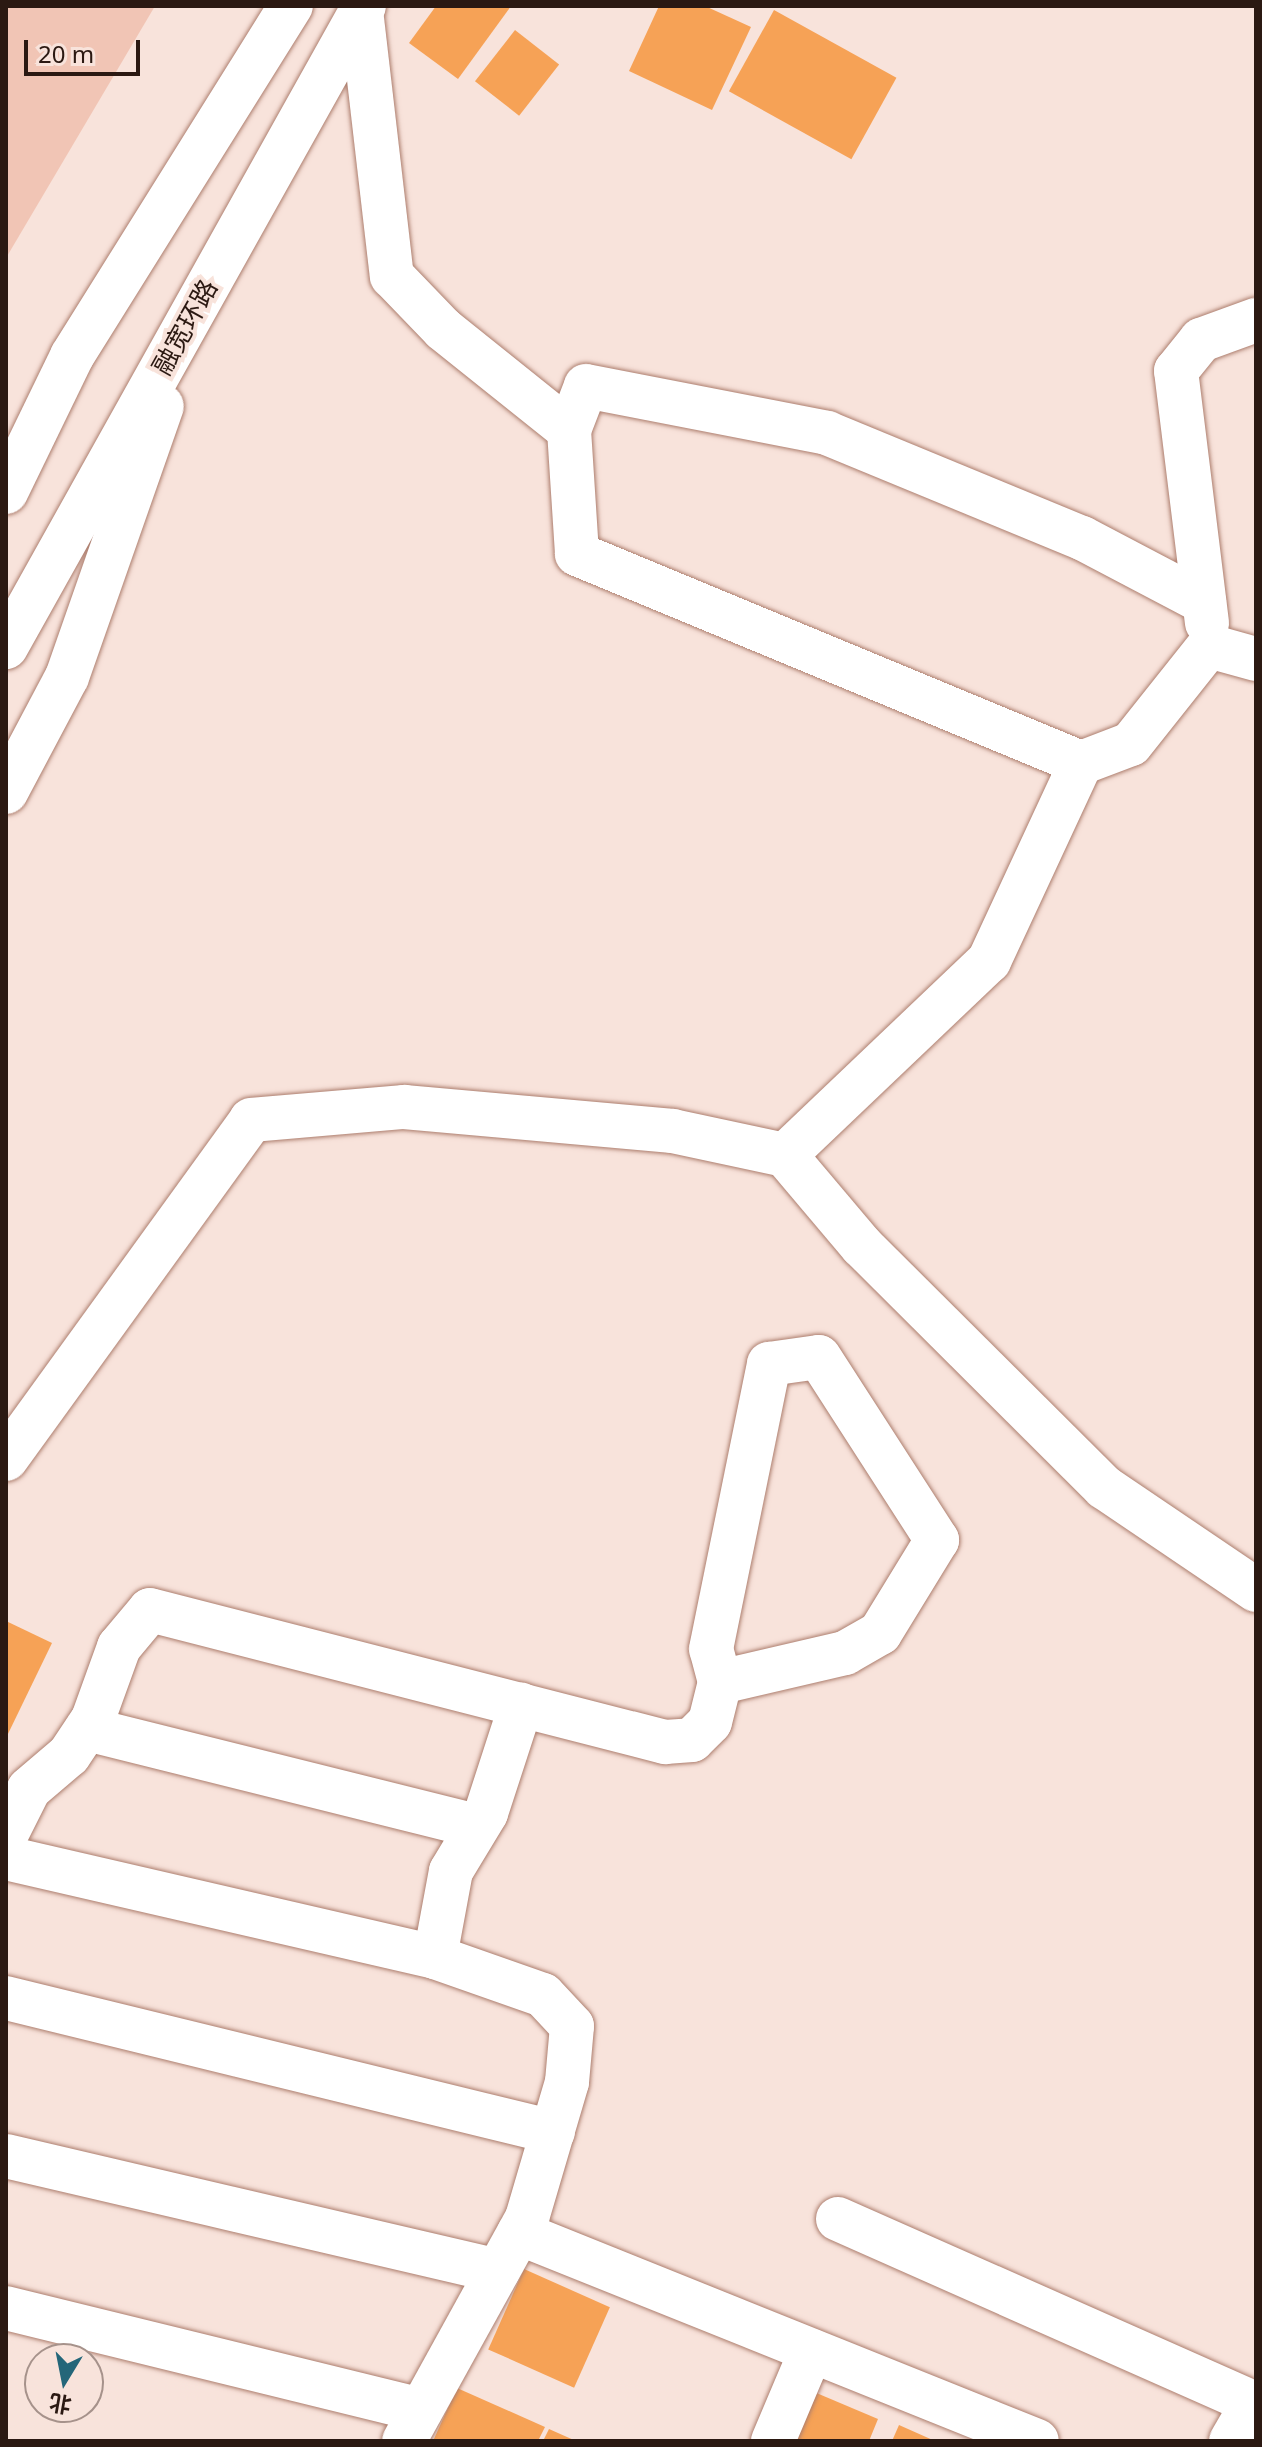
<!DOCTYPE html>
<meta charset="utf-8">
<style>
body{margin:0}
#map{position:relative;width:1262px;height:2447px;overflow:hidden;background:#f8e3db;font-family:"Noto Sans","Noto Sans SC",sans-serif}
div>[style]{position:absolute}
.green>*{inset:0;background:#f1c5b5}
.building>*{inset:0;background:#f6a256;transform-origin:0 0}
.roads{filter:drop-shadow(0 0 2px #ad7e6e) drop-shadow(0 0 2px #ad7e6e)}
.street>*{height:44px;margin:-22px;padding:0 22px;transform-origin:22px;border-radius:22px;background:#fff}
.primary>*{height:44px;margin:-22px;padding:0 22px;transform-origin:22px;border-radius:22px;background:#fff}
span{translate:-50% -50%;white-space:nowrap;text-align:center;line-height:1.15;-webkit-text-stroke:8px #f8e3db;paint-order:stroke}
.street-label{font-size:26px;color:#2b1912}
.frame{position:absolute;inset:0;border:8px solid #2b1912;pointer-events:none}
.north{position:absolute;left:24px;top:2343px;width:80px;height:80px;box-sizing:border-box;background:#f8e3db;border:2px solid #a6928b;border-radius:50%;rotate:190deg;font-size:22px;font-weight:700;line-height:32px;text-align:center;color:#2b1912}
.north::after{content:'';display:block;margin:auto;width:28px;height:36px;background:#246679;clip-path:polygon(50% 0,100% 100%,50% 72%,0 100%)}
.scale{position:absolute;left:24px;top:40px;width:116px;height:36px;box-sizing:border-box;border:4px solid #2b1912;border-top:0;padding-left:10px;font-size:24px;line-height:28px;white-space:nowrap;color:#2b1912;-webkit-text-stroke:6px #f8e3db;paint-order:stroke}
</style>
<div id="map">
<div class="green">
<i style="clip-path:polygon(6px 6px,155px 6px,6px 258px)"></i>
</div>
<div class="building">
<i style="clip-path:polygon(436px 6px,511px 6px,458px 79px,409px 43px)"></i>
<i style="clip-path:polygon(659px 6px,705px 6px,751px 27px,712px 110px,629px 71px)"></i>
<i style="left:774px;top:10px;width:140px;height:93px;rotate:29deg"></i>
<i style="left:515px;top:30px;width:56px;height:65px;rotate:38deg"></i>
<i style="clip-path:polygon(6px 1621px,52px 1643px,6px 1738px)"></i>
<i style="left:524px;top:2269px;width:94px;height:88px;rotate:24deg"></i>
<i style="clip-path:polygon(457px 2388px,545px 2427px,538px 2441px,433px 2441px)"></i>
<i style="clip-path:polygon(807px 2389px,878px 2419px,869px 2441px,784px 2441px)"></i>
<i style="clip-path:polygon(899px 2425px,935px 2441px,892px 2441px)"></i>
<i style="clip-path:polygon(549px 2429px,576px 2441px,543px 2441px)"></i>
</div>
<div class="roads">
<div class="street">
<i style="left:361px;top:10px;width:268px;rotate:83.4deg"></i>
<i style="left:392px;top:276px;width:74px;rotate:46.1deg"></i>
<i style="left:443px;top:329px;width:161px;rotate:38.7deg"></i>
<i style="left:569px;top:430px;width:124px;rotate:86.3deg"></i>
<i style="left:577px;top:554px;width:546px;rotate:22.52deg"></i>
<i style="left:569px;top:430px;width:47px;rotate:-68.9deg"></i>
<i style="left:586px;top:386px;width:246px;rotate:11deg"></i>
<i style="left:827px;top:433px;width:276px;rotate:22.4deg"></i>
<i style="left:1082px;top:538px;width:138px;rotate:27.7deg"></i>
<i style="left:1207px;top:623px;width:254px;rotate:-97deg"></i>
<i style="left:1176px;top:371px;width:40px;rotate:-51deg"></i>
<i style="left:1201px;top:340px;width:59px;rotate:-20deg"></i>
<i style="left:785px;top:1155px;width:119px;rotate:49.8deg"></i>
<i style="left:862px;top:1246px;width:342px;rotate:44.9deg"></i>
<i style="left:1104px;top:1487px;width:184px;rotate:34.1deg"></i>
<i style="left:6px;top:1459px;width:418px;rotate:-54.1deg"></i>
<i style="left:251px;top:1120px;width:154px;rotate:-4.9deg"></i>
<i style="left:404px;top:1107px;width:270px;rotate:5.1deg"></i>
<i style="left:673px;top:1131px;width:115px;rotate:12.1deg"></i>
<i style="left:785px;top:1155px;width:282px;rotate:-43.6deg"></i>
<i style="left:989px;top:961px;width:218px;rotate:-65.1deg"></i>
<i style="left:1081px;top:763px;width:53px;rotate:-20.8deg"></i>
<i style="left:1131px;top:744px;width:125px;rotate:-51.5deg"></i>
<i style="left:1209px;top:646px;width:49px;rotate:15.5deg"></i>
<i style="left:87px;top:1729px;width:401px;rotate:14deg"></i>
<i style="left:6px;top:1835px;width:51px;rotate:-63.4deg"></i>
<i style="left:29px;top:1789px;width:52px;rotate:-40.4deg"></i>
<i style="left:69px;top:1755px;width:43px;rotate:-56.3deg"></i>
<i style="left:93px;top:1719px;width:77px;rotate:-70.1deg"></i>
<i style="left:119px;top:1647px;width:48px;rotate:-50deg"></i>
<i style="left:150px;top:1610px;width:532px;rotate:14.38deg"></i>
<i style="left:665px;top:1742px;width:27px;rotate:-4deg"></i>
<i style="left:692px;top:1740px;width:25px;rotate:-45deg"></i>
<i style="left:710px;top:1722px;width:41px;rotate:-76deg"></i>
<i style="left:720px;top:1682px;width:34px;rotate:-105deg"></i>
<i style="left:711px;top:1649px;width:291px;rotate:-78.5deg"></i>
<i style="left:769px;top:1364px;width:50px;rotate:-8deg"></i>
<i style="left:819px;top:1357px;width:218px;rotate:57.2deg"></i>
<i style="left:937px;top:1540px;width:109px;rotate:121.5deg"></i>
<i style="left:880px;top:1633px;width:40px;rotate:150.3deg"></i>
<i style="left:845px;top:1653px;width:128px;rotate:166.9deg"></i>
<i style="left:6px;top:1858px;width:440px;rotate:13deg"></i>
<i style="left:6px;top:1998px;width:563px;rotate:13.76deg"></i>
<i style="left:6px;top:2156px;width:505px;rotate:13.16deg"></i>
<i style="left:838px;top:2219px;width:454px;rotate:23.9deg"></i>
<i style="left:1253px;top:2403px;width:44px;rotate:120.1deg"></i>
<i style="left:519px;top:2233px;width:558px;rotate:21.88deg"></i>
<i style="left:6px;top:2308px;width:427px;rotate:13.8deg"></i>
<i style="left:404px;top:2441px;width:255px;rotate:-61.1deg"></i>
<i style="left:527px;top:2218px;width:142px;rotate:-73.6deg"></i>
<i style="left:567px;top:2082px;width:56px;rotate:-84.9deg"></i>
<i style="left:572px;top:2026px;width:42px;rotate:-133.1deg"></i>
<i style="left:543px;top:1995px;width:114px;rotate:-160.6deg"></i>
<i style="left:435px;top:1957px;width:87px;rotate:-79.5deg"></i>
<i style="left:451px;top:1871px;width:68px;rotate:-58.9deg"></i>
<i style="left:486px;top:1813px;width:114px;rotate:-72deg"></i>
<i style="left:773px;top:2441px;width:98px;rotate:-67.1deg"></i>
</div>
<div class="primary">
<i style="left:6px;top:492px;width:151px;rotate:-64.1deg"></i>
<i style="left:72px;top:356px;width:413px;rotate:-58deg"></i>
<i style="left:6px;top:647px;width:734px;rotate:-60.82deg"></i>
<i style="left:6px;top:792px;width:130px;rotate:-62.1deg"></i>
<i style="left:67px;top:677px;width:287px;rotate:-70.7deg"></i>
</div>
</div>
<div class="street-label">
<span style="left:185px;top:327px;rotate:-61deg">融宽环路</span>
</div>
<div class="frame"></div>
<div class="north">北</div>
<div class="scale">20 m</div>
</div>
